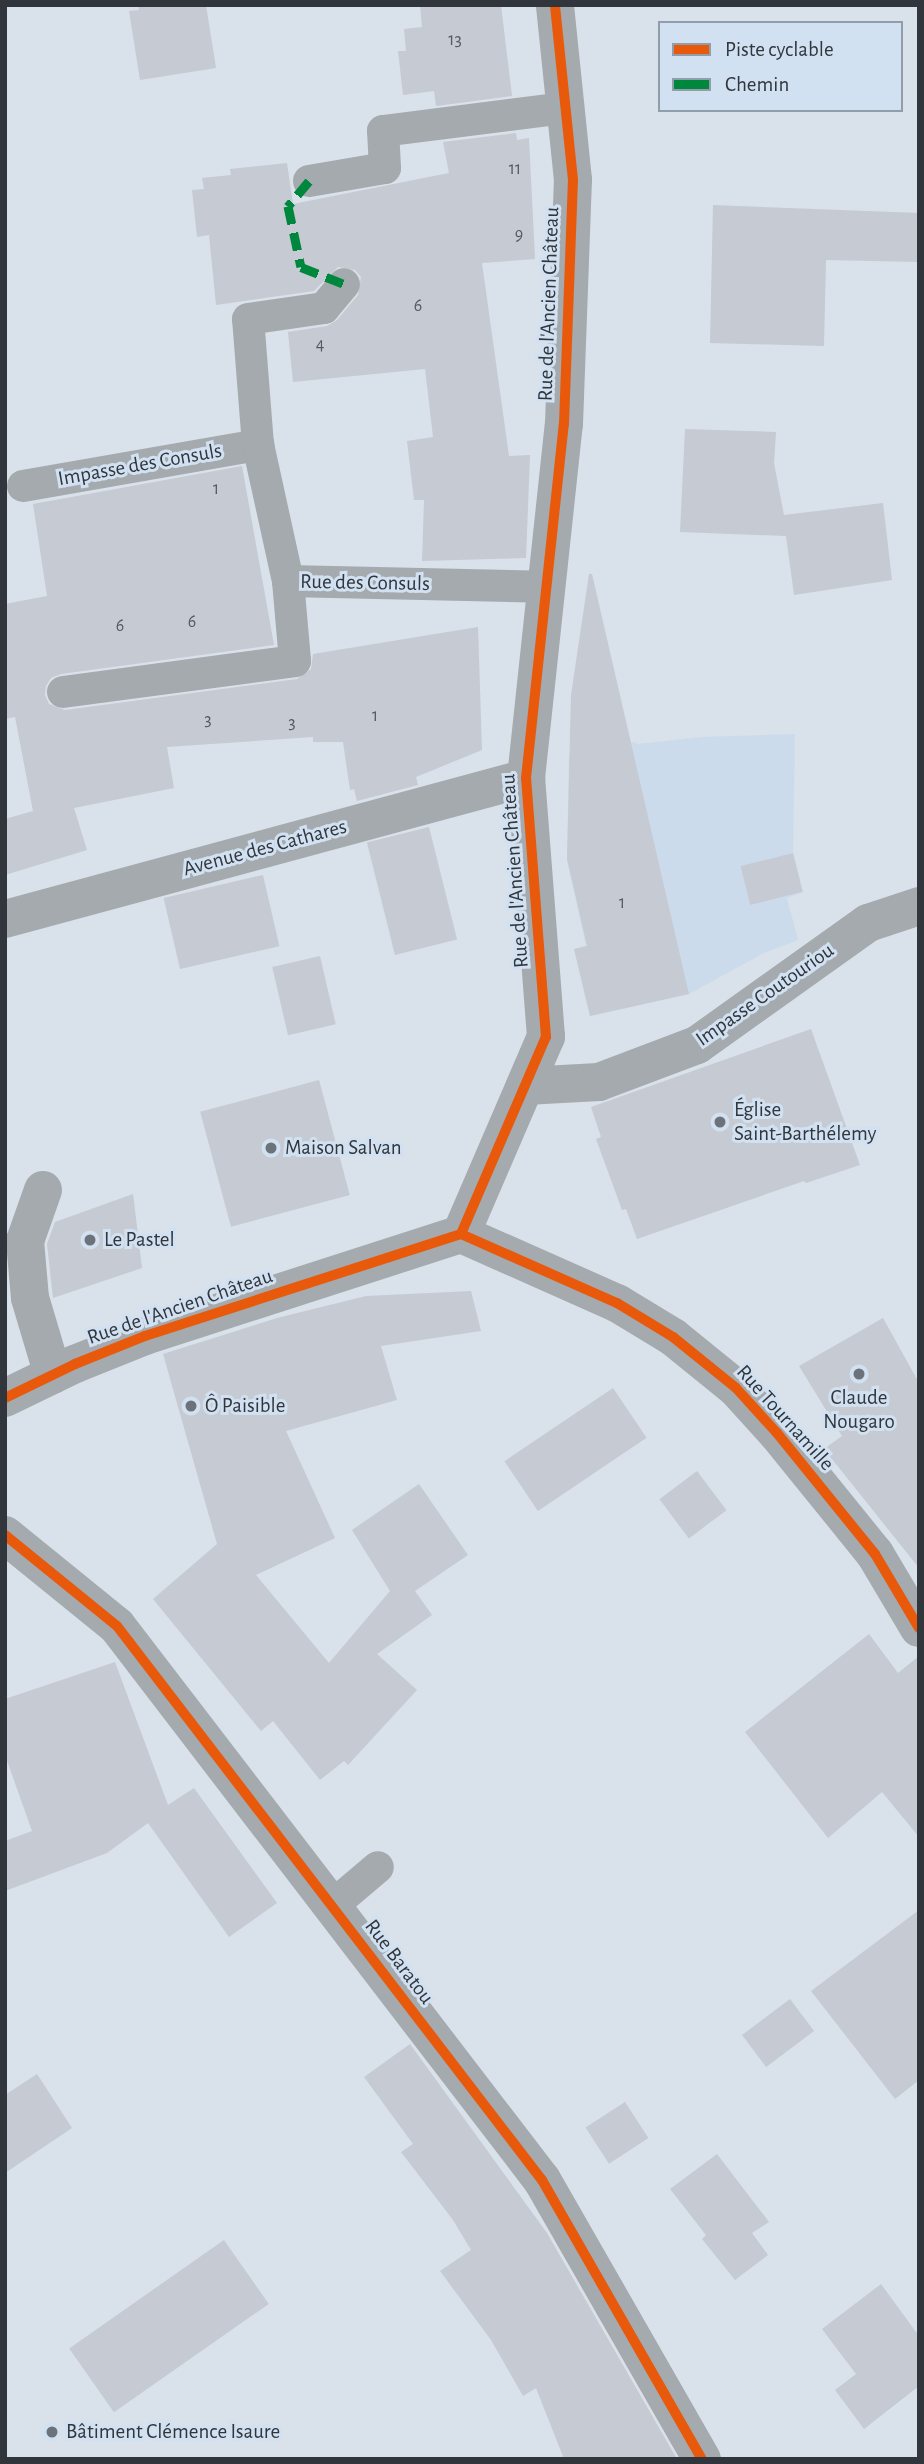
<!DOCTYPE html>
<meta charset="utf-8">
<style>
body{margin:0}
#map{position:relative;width:924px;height:2464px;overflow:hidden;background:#d9e1ea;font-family:"Alegreya Sans",sans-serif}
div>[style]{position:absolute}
.built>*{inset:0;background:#ccdbec}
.building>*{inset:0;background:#c6cad2;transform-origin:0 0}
.service>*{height:32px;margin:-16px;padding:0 16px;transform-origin:16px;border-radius:16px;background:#a4aaad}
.minor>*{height:38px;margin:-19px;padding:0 19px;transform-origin:19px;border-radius:19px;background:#a4aaad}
.quiet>*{height:9px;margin-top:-4.5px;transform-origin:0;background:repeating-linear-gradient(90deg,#00873e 0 18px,transparent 0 27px)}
.cycleway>*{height:10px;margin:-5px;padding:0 5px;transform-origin:5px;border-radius:5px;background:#e8590c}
.dots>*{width:19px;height:19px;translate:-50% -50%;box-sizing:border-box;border:4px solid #d2e1f1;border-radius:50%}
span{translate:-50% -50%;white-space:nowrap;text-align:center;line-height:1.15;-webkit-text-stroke:6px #d2e1f1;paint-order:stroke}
.number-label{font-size:18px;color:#565b62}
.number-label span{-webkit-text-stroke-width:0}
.street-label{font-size:21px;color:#30363c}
.poi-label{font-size:21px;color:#30363c}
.left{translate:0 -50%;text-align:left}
.frame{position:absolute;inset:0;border:7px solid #30363c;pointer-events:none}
.legend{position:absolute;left:658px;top:21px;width:245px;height:91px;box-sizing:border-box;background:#d2e1f1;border:2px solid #919da9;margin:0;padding:9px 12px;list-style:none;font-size:21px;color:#30363c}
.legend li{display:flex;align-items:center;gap:14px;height:35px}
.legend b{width:35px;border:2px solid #919da9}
</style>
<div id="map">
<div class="built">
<i style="clip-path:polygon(795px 734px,793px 853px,803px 892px,787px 898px,798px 940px,764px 953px,689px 994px,590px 1016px,574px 949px,586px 946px,567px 860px,569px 755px,636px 742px,637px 744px,702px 737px)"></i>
</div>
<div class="building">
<i style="clip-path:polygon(138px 5px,206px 5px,216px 68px,140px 80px,129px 11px,139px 10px)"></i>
<i style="clip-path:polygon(420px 5px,501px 5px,512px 96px,436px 106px,434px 91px,403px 95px,398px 51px,406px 51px,404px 29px,422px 27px)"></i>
<i style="clip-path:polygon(516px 133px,517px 140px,529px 138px,535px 259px,482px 263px,509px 456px,530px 455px,526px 558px,422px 561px,424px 500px,414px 500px,407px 441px,433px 437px,425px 369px,293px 382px,288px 332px,327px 326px,337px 320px,358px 295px,361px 277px,355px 270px,338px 267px,314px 291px,216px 305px,209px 235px,197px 237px,192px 190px,204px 189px,202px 178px,231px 175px,230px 169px,287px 163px,293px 204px,449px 173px,443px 142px)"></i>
<i style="clip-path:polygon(713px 205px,919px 213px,919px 262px,826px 260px,824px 346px,710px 343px)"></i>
<i style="clip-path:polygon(685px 429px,776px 432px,774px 463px,784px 515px,883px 503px,892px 580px,794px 595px,786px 536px,680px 532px)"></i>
<i style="clip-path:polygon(242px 466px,274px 645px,61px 674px,51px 678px,46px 686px,45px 695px,49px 704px,65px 710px,297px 679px,311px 669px,313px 654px,478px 627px,482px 750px,416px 777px,418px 785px,357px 801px,354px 789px,350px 790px,343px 742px,313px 742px,313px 737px,167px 747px,174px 788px,74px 808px,87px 850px,5px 875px,5px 819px,33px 811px,15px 717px,5px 719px,5px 604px,47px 596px,33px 504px)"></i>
<i style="clip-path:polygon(589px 574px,592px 574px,689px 994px,590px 1016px,574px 949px,587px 946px,567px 859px,571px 695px)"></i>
<i style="left:429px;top:827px;width:116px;height:64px;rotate:76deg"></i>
<i style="left:793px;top:853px;width:40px;height:54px;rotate:76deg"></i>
<i style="left:263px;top:875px;width:73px;height:102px;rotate:77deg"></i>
<i style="left:320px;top:956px;width:70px;height:49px;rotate:77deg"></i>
<i style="clip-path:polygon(811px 1029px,860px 1165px,806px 1183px,804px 1181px,637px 1239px,626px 1209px,622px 1210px,596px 1139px,601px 1137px,591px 1107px)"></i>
<i style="left:319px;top:1080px;width:119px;height:123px;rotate:75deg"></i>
<i style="clip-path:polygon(133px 1194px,142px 1268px,53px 1298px,47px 1244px,55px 1222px)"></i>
<i style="clip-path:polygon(471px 1291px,481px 1331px,381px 1346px,397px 1400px,286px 1431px,335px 1538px,256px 1575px,329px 1663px,390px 1591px,352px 1530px,419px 1484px,468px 1555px,415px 1591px,432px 1615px,377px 1654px,417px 1690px,348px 1765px,344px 1761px,320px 1780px,273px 1721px,261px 1731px,153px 1599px,217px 1544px,163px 1354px,277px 1318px,366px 1296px)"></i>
<i style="clip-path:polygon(883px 1318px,919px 1383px,919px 1568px,824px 1449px,842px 1436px,799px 1366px)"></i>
<i style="left:613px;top:1388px;width:60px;height:131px;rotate:56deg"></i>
<i style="left:697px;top:1471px;width:49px;height:47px;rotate:53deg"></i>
<i style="clip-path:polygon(869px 1634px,898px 1673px,919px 1656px,919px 1837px,882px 1792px,828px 1838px,745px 1732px)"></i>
<i style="clip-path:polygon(115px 1662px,168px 1805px,194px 1788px,277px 1903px,229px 1937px,148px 1823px,107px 1853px,5px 1891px,5px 1841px,32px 1831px,5px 1755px,5px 1699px)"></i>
<i style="clip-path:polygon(919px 1910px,919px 2080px,895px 2099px,811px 1991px)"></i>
<i style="left:790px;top:1999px;width:40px;height:60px;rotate:53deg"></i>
<i style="clip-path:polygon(410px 2044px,547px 2233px,677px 2459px,564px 2459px,536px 2388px,523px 2396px,491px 2340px,440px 2271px,471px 2250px,453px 2220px,401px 2152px,413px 2144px,364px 2077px)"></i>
<i style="clip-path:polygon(37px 2074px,72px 2128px,5px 2173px,5px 2095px)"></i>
<i style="left:625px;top:2102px;width:43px;height:47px;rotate:57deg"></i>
<i style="clip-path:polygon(717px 2154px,769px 2222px,752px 2233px,768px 2255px,735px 2280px,702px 2239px,706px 2235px,670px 2189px)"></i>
<i style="left:224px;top:2240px;width:78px;height:189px;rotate:55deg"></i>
<i style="clip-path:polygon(881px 2284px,919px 2336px,919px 2386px,864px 2429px,835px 2390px,856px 2374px,822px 2329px)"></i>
</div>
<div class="service">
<i style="left:309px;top:181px;width:77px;rotate:-9.7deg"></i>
<i style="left:385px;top:168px;width:37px;rotate:-93deg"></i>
<i style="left:383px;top:131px;width:184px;rotate:-7.2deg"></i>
<i style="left:23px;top:486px;width:239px;rotate:-9.9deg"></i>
<i style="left:288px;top:581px;width:139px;rotate:-102.4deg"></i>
<i style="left:258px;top:445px;width:126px;rotate:-94.5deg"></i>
<i style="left:248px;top:319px;width:77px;rotate:-8.2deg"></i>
<i style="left:324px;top:308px;width:31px;rotate:-50deg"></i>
<i style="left:63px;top:692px;width:234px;rotate:-7.6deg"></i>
<i style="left:295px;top:661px;width:80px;rotate:-95deg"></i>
<i style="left:288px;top:581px;width:257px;rotate:1.3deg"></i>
<i style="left:332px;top:1906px;width:60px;rotate:-40.3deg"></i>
</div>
<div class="minor">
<i style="left:5px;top:919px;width:540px;rotate:-15.14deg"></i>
<i style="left:525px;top:1086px;width:74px;rotate:-3.1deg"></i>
<i style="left:599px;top:1082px;width:105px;rotate:-20.7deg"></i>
<i style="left:697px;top:1045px;width:210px;rotate:-35.5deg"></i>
<i style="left:868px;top:923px;width:54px;rotate:-18.4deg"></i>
<i style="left:43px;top:1190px;width:54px;rotate:109.4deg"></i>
<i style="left:25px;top:1241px;width:57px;rotate:85deg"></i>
<i style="left:30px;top:1298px;width:80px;rotate:73.4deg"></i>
<i style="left:461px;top:1234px;width:171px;rotate:23.9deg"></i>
<i style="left:617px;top:1303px;width:66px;rotate:31.3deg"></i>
<i style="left:673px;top:1337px;width:81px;rotate:39deg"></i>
<i style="left:736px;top:1388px;width:61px;rotate:47.7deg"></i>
<i style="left:777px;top:1433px;width:156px;rotate:51deg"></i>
<i style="left:875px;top:1554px;width:86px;rotate:59.3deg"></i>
<i style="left:5px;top:1398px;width:78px;rotate:-25.9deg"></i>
<i style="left:75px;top:1364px;width:75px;rotate:-21.8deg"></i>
<i style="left:145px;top:1336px;width:332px;rotate:-17.9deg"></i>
<i style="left:461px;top:1234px;width:215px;rotate:-66.7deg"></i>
<i style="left:546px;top:1037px;width:260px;rotate:-94.4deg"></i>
<i style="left:526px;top:778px;width:356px;rotate:-83.9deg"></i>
<i style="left:564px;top:424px;width:244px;rotate:-87.9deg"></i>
<i style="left:573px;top:180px;width:176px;rotate:-95.9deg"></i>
<i style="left:5px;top:1535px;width:144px;rotate:39.1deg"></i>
<i style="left:117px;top:1626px;width:698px;rotate:52.51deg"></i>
<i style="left:542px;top:2180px;width:322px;rotate:60.2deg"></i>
</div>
<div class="quiet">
<i style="left:309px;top:181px;width:33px;rotate:130deg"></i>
<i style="left:288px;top:206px;width:62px;rotate:78deg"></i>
<i style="left:301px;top:267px;width:46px;rotate:21.6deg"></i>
</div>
<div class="cycleway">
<i style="left:461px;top:1234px;width:171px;rotate:23.9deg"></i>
<i style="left:617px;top:1303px;width:66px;rotate:31.3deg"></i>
<i style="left:673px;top:1337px;width:81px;rotate:39deg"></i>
<i style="left:736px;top:1388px;width:61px;rotate:47.7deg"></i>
<i style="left:777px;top:1433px;width:156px;rotate:51deg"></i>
<i style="left:875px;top:1554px;width:86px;rotate:59.3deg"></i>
<i style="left:5px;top:1398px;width:78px;rotate:-25.9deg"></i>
<i style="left:75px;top:1364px;width:75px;rotate:-21.8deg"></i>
<i style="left:145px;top:1336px;width:332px;rotate:-17.9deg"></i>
<i style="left:461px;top:1234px;width:215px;rotate:-66.7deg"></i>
<i style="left:546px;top:1037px;width:260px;rotate:-94.4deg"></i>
<i style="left:526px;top:778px;width:356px;rotate:-83.9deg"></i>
<i style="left:564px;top:424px;width:244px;rotate:-87.9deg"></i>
<i style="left:573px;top:180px;width:176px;rotate:-95.9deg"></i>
<i style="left:5px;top:1535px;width:144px;rotate:39.1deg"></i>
<i style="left:117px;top:1626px;width:698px;rotate:52.51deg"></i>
<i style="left:542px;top:2180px;width:322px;rotate:60.2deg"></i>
</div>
<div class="dots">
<i style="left:720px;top:1122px;background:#6b7279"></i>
<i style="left:271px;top:1148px;background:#6b7279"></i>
<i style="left:90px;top:1240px;background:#6b7279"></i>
<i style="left:859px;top:1374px;background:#6b7279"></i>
<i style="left:191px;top:1406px;background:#6b7279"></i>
<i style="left:52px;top:2432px;background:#6b7279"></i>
</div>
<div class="number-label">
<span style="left:455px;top:40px">13</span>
<span style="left:515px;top:169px">11</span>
<span style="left:519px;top:235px">9</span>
<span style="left:418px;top:306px">6</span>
<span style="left:320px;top:345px">4</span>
<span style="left:216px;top:489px">1</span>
<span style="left:192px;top:622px">6</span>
<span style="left:120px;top:626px">6</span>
<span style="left:375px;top:716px">1</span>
<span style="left:208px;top:720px">3</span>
<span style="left:292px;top:723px">3</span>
<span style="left:622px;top:903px">1</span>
</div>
<div class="street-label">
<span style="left:549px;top:304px;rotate:-88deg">Rue de l'Ancien Château</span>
<span style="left:140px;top:465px;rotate:-10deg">Impasse des Consuls</span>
<span style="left:365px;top:583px;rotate:1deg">Rue des Consuls</span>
<span style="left:265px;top:848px;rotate:-15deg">Avenue des Cathares</span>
<span style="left:515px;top:871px;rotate:-94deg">Rue de l'Ancien Château</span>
<span style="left:765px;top:995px;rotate:-35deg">Impasse Coutouriou</span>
<span style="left:180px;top:1307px;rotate:-19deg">Rue de l'Ancien Château</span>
<span style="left:785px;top:1418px;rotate:48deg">Rue Tournamille</span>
<span style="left:399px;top:1962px;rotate:53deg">Rue Baratou</span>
</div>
<div class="poi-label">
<span class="left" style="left:734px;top:1122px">Église<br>Saint-Barthélemy</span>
<span class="left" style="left:285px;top:1148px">Maison Salvan</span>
<span class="left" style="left:104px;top:1240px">Le Pastel</span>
<span style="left:859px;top:1410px">Claude<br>Nougaro</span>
<span class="left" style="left:205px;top:1406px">Ô Paisible</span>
<span class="left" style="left:66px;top:2432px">Bâtiment Clémence Isaure</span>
</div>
<div class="frame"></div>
<ul class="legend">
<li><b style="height:9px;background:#e8590c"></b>Piste cyclable</li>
<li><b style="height:9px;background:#00873e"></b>Chemin</li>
</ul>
</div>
